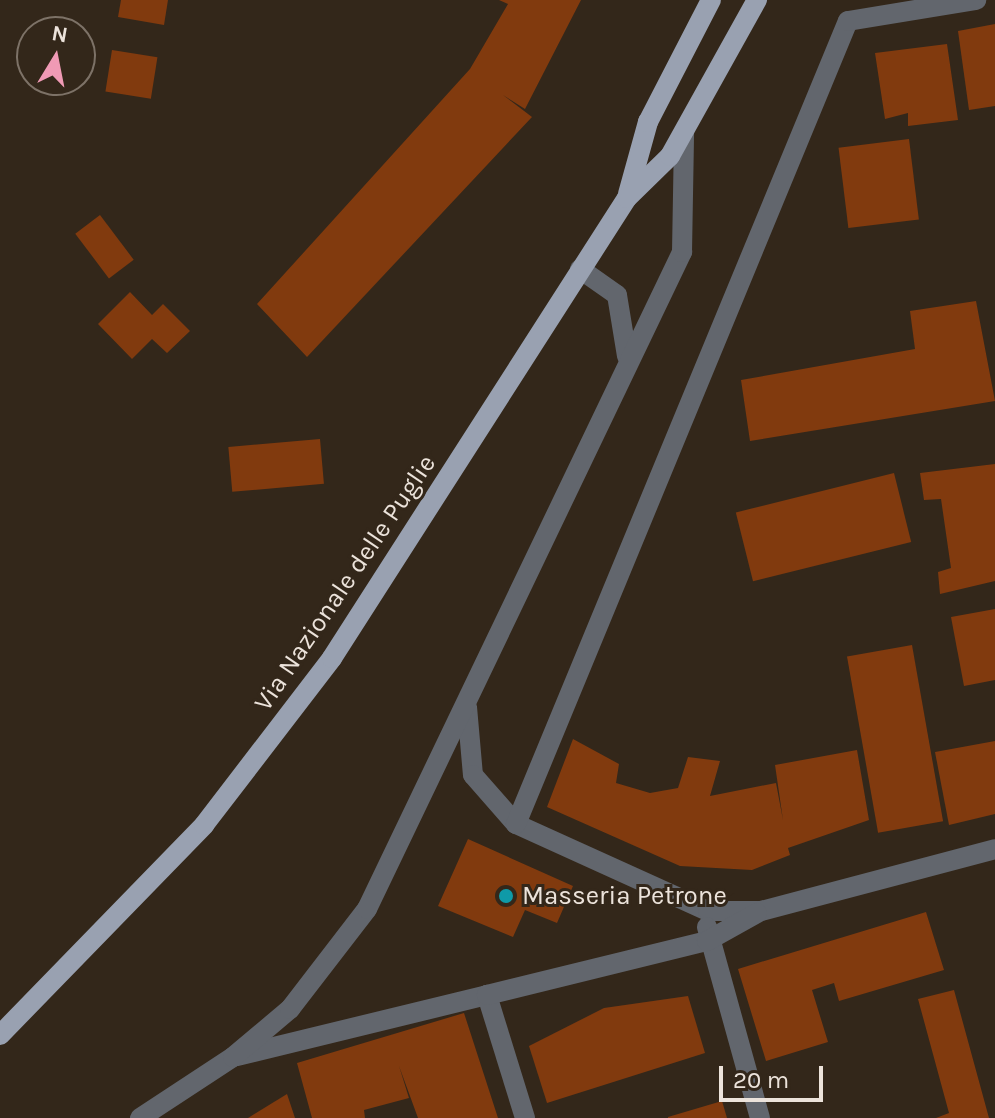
<!DOCTYPE html>
<style>
body{margin:0}
#map{position:relative;width:995px;height:1118px;overflow:hidden;background:#33271a;font-family:Karla,sans-serif}
div>[style]{position:absolute}
.building>*{inset:0;background:#813a0e;transform-origin:0 0}
.minor>*{height:20px;margin:-10px;padding:0 10px;transform-origin:10px;border-radius:10px;background:#62666d}
.major>*{height:20px;margin:-10px;padding:0 10px;transform-origin:10px;border-radius:10px;background:#99a1b1}
.dots>*{width:22px;height:22px;translate:-50% -50%;box-sizing:border-box;border:4px solid #33271a;border-radius:50%}
span{translate:-50% -50%;white-space:nowrap;text-align:center;line-height:1.15;-webkit-text-stroke:6px #33271a;paint-order:stroke}
.street-label{font-size:26px;color:#ece3db}
.poi-label{font-size:26px;color:#ece3db}
.left{translate:0 -50%;text-align:left}
.north{position:absolute;left:16px;top:16px;width:80px;height:80px;box-sizing:border-box;background:#33271a;border:2px solid #7d7267;border-radius:50%;rotate:10deg;font-size:22px;font-weight:700;line-height:32px;text-align:center;color:#ece3db}
.north::after{content:'';display:block;margin:auto;width:28px;height:36px;background:#f09ab5;clip-path:polygon(50% 0,100% 100%,50% 72%,0 100%)}
.scale{position:absolute;left:719px;top:1066px;width:104px;height:36px;box-sizing:border-box;border:4px solid #ece3db;border-top:0;padding-left:10px;font-size:24px;line-height:28px;white-space:nowrap;color:#ece3db;-webkit-text-stroke:6px #33271a;paint-order:stroke}
</style>
<div id="map">
<div class="building">
<i style="clip-path:polygon(121px 0,168px 0,164px 25px,118px 17px)"></i>
<i style="clip-path:polygon(499px 0,581px 0,525px 109px,503px 95px,532px 117px,307px 357px,257px 304px,470px 69px,508px 4px)"></i>
<i style="clip-path:polygon(995px 24px,995px 106px,969px 110px,958px 31px)"></i>
<i style="clip-path:polygon(947px 44px,958px 120px,908px 126px,908px 113px,885px 119px,875px 53px)"></i>
<i style="left:112px;top:50px;width:46px;height:42px;rotate:9deg"></i>
<i style="left:909px;top:139px;width:81px;height:71px;rotate:83deg"></i>
<i style="left:100px;top:215px;width:56px;height:31px;rotate:53deg"></i>
<i style="clip-path:polygon(130px 292px,152px 315px,163px 304px,190px 331px,167px 353px,152px 339px,132px 359px,98px 324px)"></i>
<i style="clip-path:polygon(976px 301px,995px 401px,750px 441px,741px 380px,915px 349px,910px 311px)"></i>
<i style="left:320px;top:439px;width:45px;height:92px;rotate:85deg"></i>
<i style="clip-path:polygon(995px 464px,995px 581px,940px 594px,938px 572px,951px 568px,941px 499px,924px 500px,920px 473px)"></i>
<i style="left:894px;top:473px;width:71px;height:163px;rotate:76deg"></i>
<i style="clip-path:polygon(995px 609px,995px 680px,964px 686px,951px 617px)"></i>
<i style="left:912px;top:645px;width:179px;height:66px;rotate:80deg"></i>
<i style="clip-path:polygon(573px 739px,619px 764px,616px 783px,650px 793px,678px 788px,688px 757px,720px 761px,710px 796px,776px 783px,783px 820px,775px 765px,857px 750px,869px 820px,788px 848px,790px 855px,752px 870px,680px 866px,547px 807px)"></i>
<i style="clip-path:polygon(995px 741px,995px 814px,949px 825px,935px 752px)"></i>
<i style="clip-path:polygon(468px 839px,573px 886px,557px 923px,525px 910px,513px 937px,438px 906px)"></i>
<i style="clip-path:polygon(926px 912px,944px 970px,839px 1001px,834px 983px,812px 990px,828px 1042px,766px 1061px,738px 969px)"></i>
<i style="clip-path:polygon(954px 990px,989px 1118px,936px 1118px,949px 1113px,918px 999px)"></i>
<i style="clip-path:polygon(688px 996px,705px 1053px,547px 1103px,529px 1046px,604px 1008px)"></i>
<i style="clip-path:polygon(464px 1013px,498px 1118px,418px 1118px,399px 1066px,409px 1098px,364px 1110px,365px 1118px,312px 1118px,297px 1063px)"></i>
<i style="clip-path:polygon(287px 1094px,295px 1118px,248px 1118px)"></i>
<i style="clip-path:polygon(722px 1101px,727px 1118px,668px 1118px,668px 1117px)"></i>
</div>
<div class="minor">
<i style="left:580px;top:269px;width:45px;rotate:35.1deg"></i>
<i style="left:617px;top:295px;width:62px;rotate:80.7deg"></i>
<i style="left:467px;top:707px;width:68px;rotate:85deg"></i>
<i style="left:473px;top:775px;width:65px;rotate:48.7deg"></i>
<i style="left:516px;top:824px;width:211px;rotate:24.4deg"></i>
<i style="left:708px;top:911px;width:53px"></i>
<i style="left:761px;top:911px;width:242px;rotate:-14.8deg"></i>
<i style="left:516px;top:824px;width:869px;rotate:-67.54deg"></i>
<i style="left:848px;top:21px;width:130px;rotate:-9.3deg"></i>
<i style="left:707px;top:927px;width:198px;rotate:74.5deg"></i>
<i style="left:237px;top:1056px;width:257px;rotate:-13.7deg"></i>
<i style="left:140px;top:1118px;width:111px;rotate:-33.3deg"></i>
<i style="left:233px;top:1057px;width:75px;rotate:-40.1deg"></i>
<i style="left:290px;top:1009px;width:126px;rotate:-52.4deg"></i>
<i style="left:367px;top:909px;width:729px;rotate:-64.38deg"></i>
<i style="left:682px;top:252px;width:120px;rotate:-89deg"></i>
<i style="left:525px;top:1118px;width:129px;rotate:-107.2deg"></i>
<i style="left:487px;top:995px;width:227px;rotate:-13.8deg"></i>
<i style="left:707px;top:941px;width:57px;rotate:-29.2deg"></i>
</div>
<div class="major">
<i style="left:628px;top:194px;width:75px;rotate:-74.5deg"></i>
<i style="left:648px;top:122px;width:137px;rotate:-62.7deg"></i>
<i style="left:0;top:1035px;width:293px;rotate:-45.8deg"></i>
<i style="left:204px;top:825px;width:210px;rotate:-52.5deg"></i>
<i style="left:332px;top:658px;width:546px;rotate:-57.33deg"></i>
<i style="left:627px;top:198px;width:60px;rotate:-44.3deg"></i>
<i style="left:670px;top:156px;width:179px;rotate:-60.9deg"></i>
</div>
<div class="dots">
<i style="left:506px;top:896px;background:#0f9aa8"></i>
</div>
<div class="street-label">
<span style="left:345px;top:583px;rotate:-56deg">Via Nazionale delle Puglie</span>
</div>
<div class="poi-label">
<span class="left" style="left:522px;top:896px">Masseria Petrone</span>
</div>
<div class="north">N</div>
<div class="scale">20 m</div>
</div>
